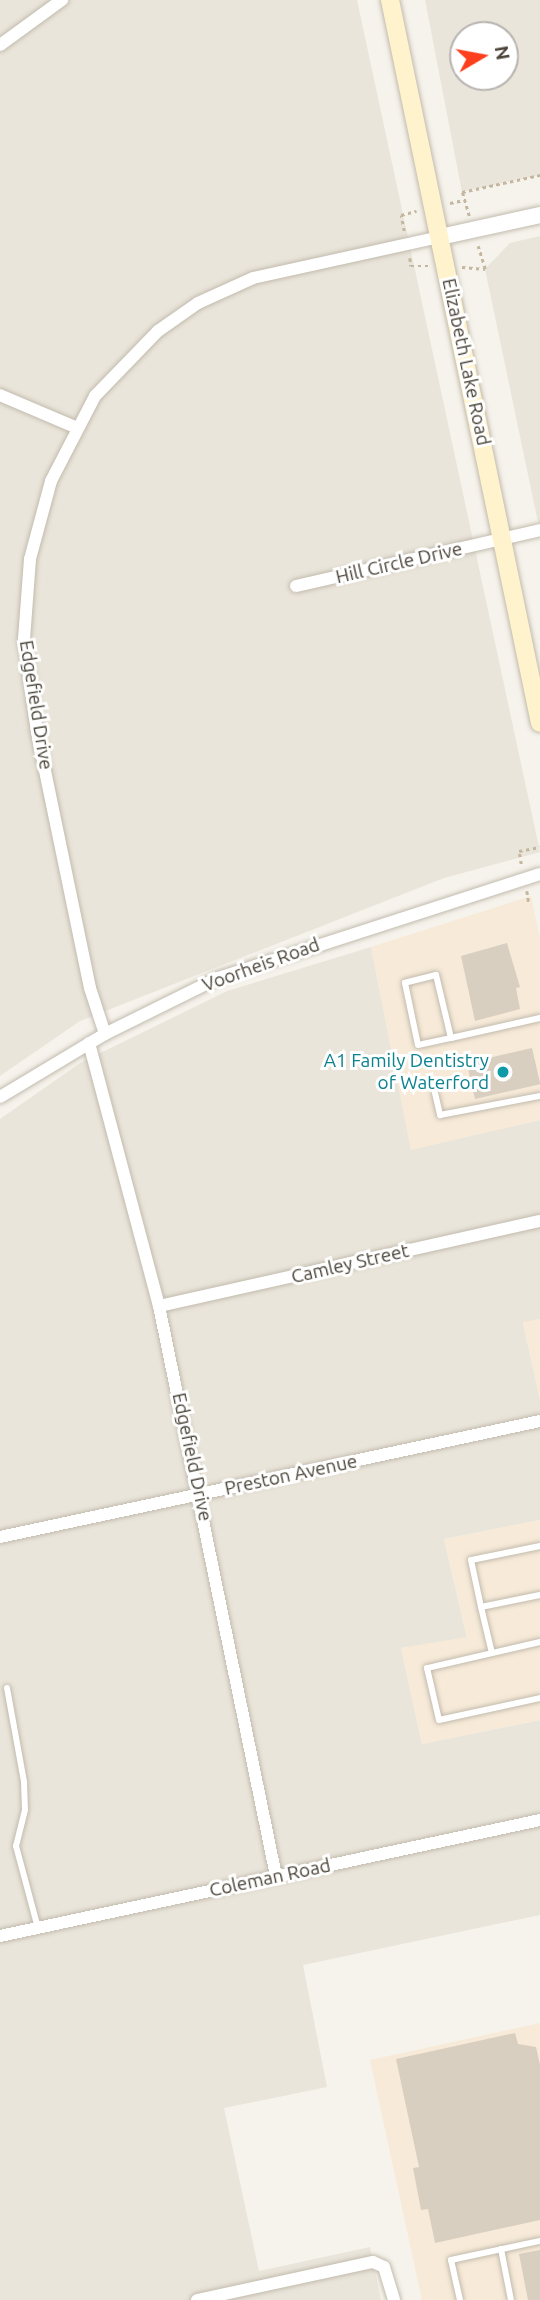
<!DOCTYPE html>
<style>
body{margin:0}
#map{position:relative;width:540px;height:2300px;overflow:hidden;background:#f6f3ec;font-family:Ubuntu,sans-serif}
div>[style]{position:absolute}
.residential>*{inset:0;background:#eae5da}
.commercial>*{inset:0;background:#f7ead8}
.building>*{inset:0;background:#d8cfc1;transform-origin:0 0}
.path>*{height:2.5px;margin-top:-1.25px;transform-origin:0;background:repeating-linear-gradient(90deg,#c4b79f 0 3.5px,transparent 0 7px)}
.roads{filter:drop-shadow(0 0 2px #c2bbae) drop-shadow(0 0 2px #c2bbae)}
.service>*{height:6px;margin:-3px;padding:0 3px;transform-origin:3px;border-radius:3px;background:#fff}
.minor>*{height:12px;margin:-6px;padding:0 6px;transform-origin:6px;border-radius:6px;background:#fff}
.tertiary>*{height:16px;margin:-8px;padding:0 8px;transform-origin:8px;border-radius:8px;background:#fff}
.secondary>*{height:18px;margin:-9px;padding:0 9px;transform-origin:9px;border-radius:9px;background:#fff3cd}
.dots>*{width:19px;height:19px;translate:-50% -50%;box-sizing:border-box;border:4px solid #fff;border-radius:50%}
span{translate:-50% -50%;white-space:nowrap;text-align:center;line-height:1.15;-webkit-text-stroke:6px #fff;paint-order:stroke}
.street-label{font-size:19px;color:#4b4439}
.culture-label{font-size:19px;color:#0d838f}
.right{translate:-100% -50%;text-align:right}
.north{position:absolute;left:449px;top:21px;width:70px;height:70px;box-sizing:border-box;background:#fff;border:2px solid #b7b4b0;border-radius:50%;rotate:80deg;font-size:19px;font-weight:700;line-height:28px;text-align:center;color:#4b4439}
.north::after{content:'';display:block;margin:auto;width:24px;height:32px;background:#fc3f1d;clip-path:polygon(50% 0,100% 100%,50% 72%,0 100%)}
</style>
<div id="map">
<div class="residential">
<i style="clip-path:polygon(0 0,357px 0,540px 852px,444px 878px,80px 1021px,0 1076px)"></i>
<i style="clip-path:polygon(evenodd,425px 0,540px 0,540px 175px,462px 192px,425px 0,463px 35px,505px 35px,505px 77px,463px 77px,463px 35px)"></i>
<i style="clip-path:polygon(540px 236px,540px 532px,485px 269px,510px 243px)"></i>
<i style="clip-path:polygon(371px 947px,411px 1149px,540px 1120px,540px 1319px,523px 1323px,540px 1400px,540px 1520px,444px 1539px,467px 1638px,401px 1648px,422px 1744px,540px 1720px,540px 1915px,303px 1965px,327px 2087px,224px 2108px,259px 2271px,370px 2247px,381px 2300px,0 2300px,0 1119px,80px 1063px,227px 991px)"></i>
</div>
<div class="commercial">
<i style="clip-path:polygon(531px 896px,540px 937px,540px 1120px,411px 1150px,371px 947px)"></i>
<i style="clip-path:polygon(540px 1319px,540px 1400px,523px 1322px)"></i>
<i style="clip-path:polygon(540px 1520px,540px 1720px,422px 1744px,401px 1648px,467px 1637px,444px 1539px)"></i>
<i style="clip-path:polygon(540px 2023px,540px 2300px,422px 2300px,370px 2060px)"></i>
</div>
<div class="building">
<i style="clip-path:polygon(507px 943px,520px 987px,516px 988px,520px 1009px,475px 1021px,461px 956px)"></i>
<i style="left:532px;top:1048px;width:37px;height:67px;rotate:77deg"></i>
<i style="clip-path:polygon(515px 2033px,518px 2044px,536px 2047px,540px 2065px,540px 2220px,435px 2243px,428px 2209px,421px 2210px,413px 2168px,419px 2167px,396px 2059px)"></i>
<i style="clip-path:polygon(540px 2250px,540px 2300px,528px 2300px,519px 2254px)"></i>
</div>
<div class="path">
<i style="left:450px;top:203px;width:14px;rotate:-12deg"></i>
<i style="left:469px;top:216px;width:25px;rotate:-106deg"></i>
<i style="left:462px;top:192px;width:80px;rotate:-12.3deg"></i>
<i style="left:404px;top:231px;width:16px;rotate:-101deg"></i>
<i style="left:401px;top:215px;width:16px;rotate:-15deg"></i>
<i style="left:410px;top:258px;width:8px;rotate:83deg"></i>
<i style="left:411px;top:266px;width:17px"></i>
<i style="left:462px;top:267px;width:23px;rotate:5deg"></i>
<i style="left:485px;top:269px;width:24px;rotate:-107deg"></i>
<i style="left:521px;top:864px;width:13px;rotate:-99deg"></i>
<i style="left:519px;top:851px;width:21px;rotate:-11deg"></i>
<i style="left:527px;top:891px;width:12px;rotate:81deg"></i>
</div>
<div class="roads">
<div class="service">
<i style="left:451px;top:1038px;width:65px;rotate:-103.4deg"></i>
<i style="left:436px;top:975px;width:32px;rotate:166deg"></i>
<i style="left:405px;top:983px;width:63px;rotate:78.2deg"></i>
<i style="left:418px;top:1045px;width:34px;rotate:-12deg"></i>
<i style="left:451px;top:1038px;width:91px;rotate:-12.7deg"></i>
<i style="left:435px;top:1093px;width:23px;rotate:77deg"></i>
<i style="left:440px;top:1115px;width:102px;rotate:-10.8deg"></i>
<i style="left:540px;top:1546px;width:70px;rotate:168.5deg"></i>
<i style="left:471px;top:1560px;width:48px;rotate:78deg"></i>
<i style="left:481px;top:1607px;width:60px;rotate:-11.5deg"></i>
<i style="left:481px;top:1607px;width:47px;rotate:76.6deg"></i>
<i style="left:540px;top:1642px;width:116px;rotate:167deg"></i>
<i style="left:427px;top:1668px;width:53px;rotate:77deg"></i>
<i style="left:439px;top:1720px;width:103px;rotate:-12.3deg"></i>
<i style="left:7px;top:1688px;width:96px;rotate:79.7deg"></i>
<i style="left:24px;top:1782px;width:28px;rotate:88deg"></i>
<i style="left:25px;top:1810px;width:37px;rotate:104deg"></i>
<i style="left:16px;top:1846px;width:85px;rotate:75deg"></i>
<i style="left:501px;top:2249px;width:52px;rotate:78.9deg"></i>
<i style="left:460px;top:2300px;width:41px;rotate:-102.7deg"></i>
<i style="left:451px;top:2260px;width:91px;rotate:-12.1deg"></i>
</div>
<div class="minor">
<i style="left:0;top:45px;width:77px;rotate:-36deg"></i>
<i style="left:0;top:395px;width:82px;rotate:23.1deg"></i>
<i style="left:296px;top:586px;width:250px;rotate:-12.9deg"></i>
<i style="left:105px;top:1034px;width:48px;rotate:-108.1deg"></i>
<i style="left:90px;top:988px;width:261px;rotate:-101.7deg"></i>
<i style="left:37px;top:732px;width:94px;rotate:-98deg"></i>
<i style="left:24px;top:639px;width:80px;rotate:-85.7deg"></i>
<i style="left:30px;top:559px;width:81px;rotate:-74.9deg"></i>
<i style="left:51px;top:481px;width:96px;rotate:-62.6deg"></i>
<i style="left:95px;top:396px;width:91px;rotate:-45.9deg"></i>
<i style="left:158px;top:331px;width:49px;rotate:-35deg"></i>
<i style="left:198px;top:303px;width:60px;rotate:-24.4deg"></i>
<i style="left:253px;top:278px;width:191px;rotate:-12.4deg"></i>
<i style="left:89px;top:1043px;width:272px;rotate:75.1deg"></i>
<i style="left:159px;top:1306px;width:582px;rotate:78.4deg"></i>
<i style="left:0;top:1097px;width:122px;rotate:-31deg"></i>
<i style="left:105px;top:1034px;width:126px;rotate:-26.4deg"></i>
<i style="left:218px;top:978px;width:338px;rotate:-17.9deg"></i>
<i style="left:159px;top:1306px;width:390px;rotate:-12.6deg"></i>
<i style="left:0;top:1537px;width:552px;rotate:-12.12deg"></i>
<i style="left:0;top:1936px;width:552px;rotate:-12.12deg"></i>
<i style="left:197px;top:2300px;width:180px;rotate:-12.2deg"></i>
<i style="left:373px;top:2262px;width:12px;rotate:24deg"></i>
<i style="left:384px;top:2267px;width:34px;rotate:73deg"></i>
</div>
<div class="tertiary">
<i style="left:440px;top:237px;width:102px;rotate:-12.4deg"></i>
</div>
<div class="secondary">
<i style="left:390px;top:0;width:738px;rotate:78.28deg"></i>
</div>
</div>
<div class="dots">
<i style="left:503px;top:1072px;background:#0f9aa8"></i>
</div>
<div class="street-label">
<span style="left:466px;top:362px;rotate:78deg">Elizabeth Lake Road</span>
<span style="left:399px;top:563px;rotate:-13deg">Hill Circle Drive</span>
<span style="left:36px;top:705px;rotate:81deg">Edgefield Drive</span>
<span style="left:261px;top:965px;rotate:-20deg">Voorheis Road</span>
<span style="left:350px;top:1264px;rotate:-13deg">Camley Street</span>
<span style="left:192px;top:1457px;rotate:78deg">Edgefield Drive</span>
<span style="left:291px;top:1475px;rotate:-12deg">Preston Avenue</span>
<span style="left:270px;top:1878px;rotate:-12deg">Coleman Road</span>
</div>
<div class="culture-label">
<span class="right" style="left:489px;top:1072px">A1 Family Dentistry<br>of Waterford</span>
</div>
<div class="north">N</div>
</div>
